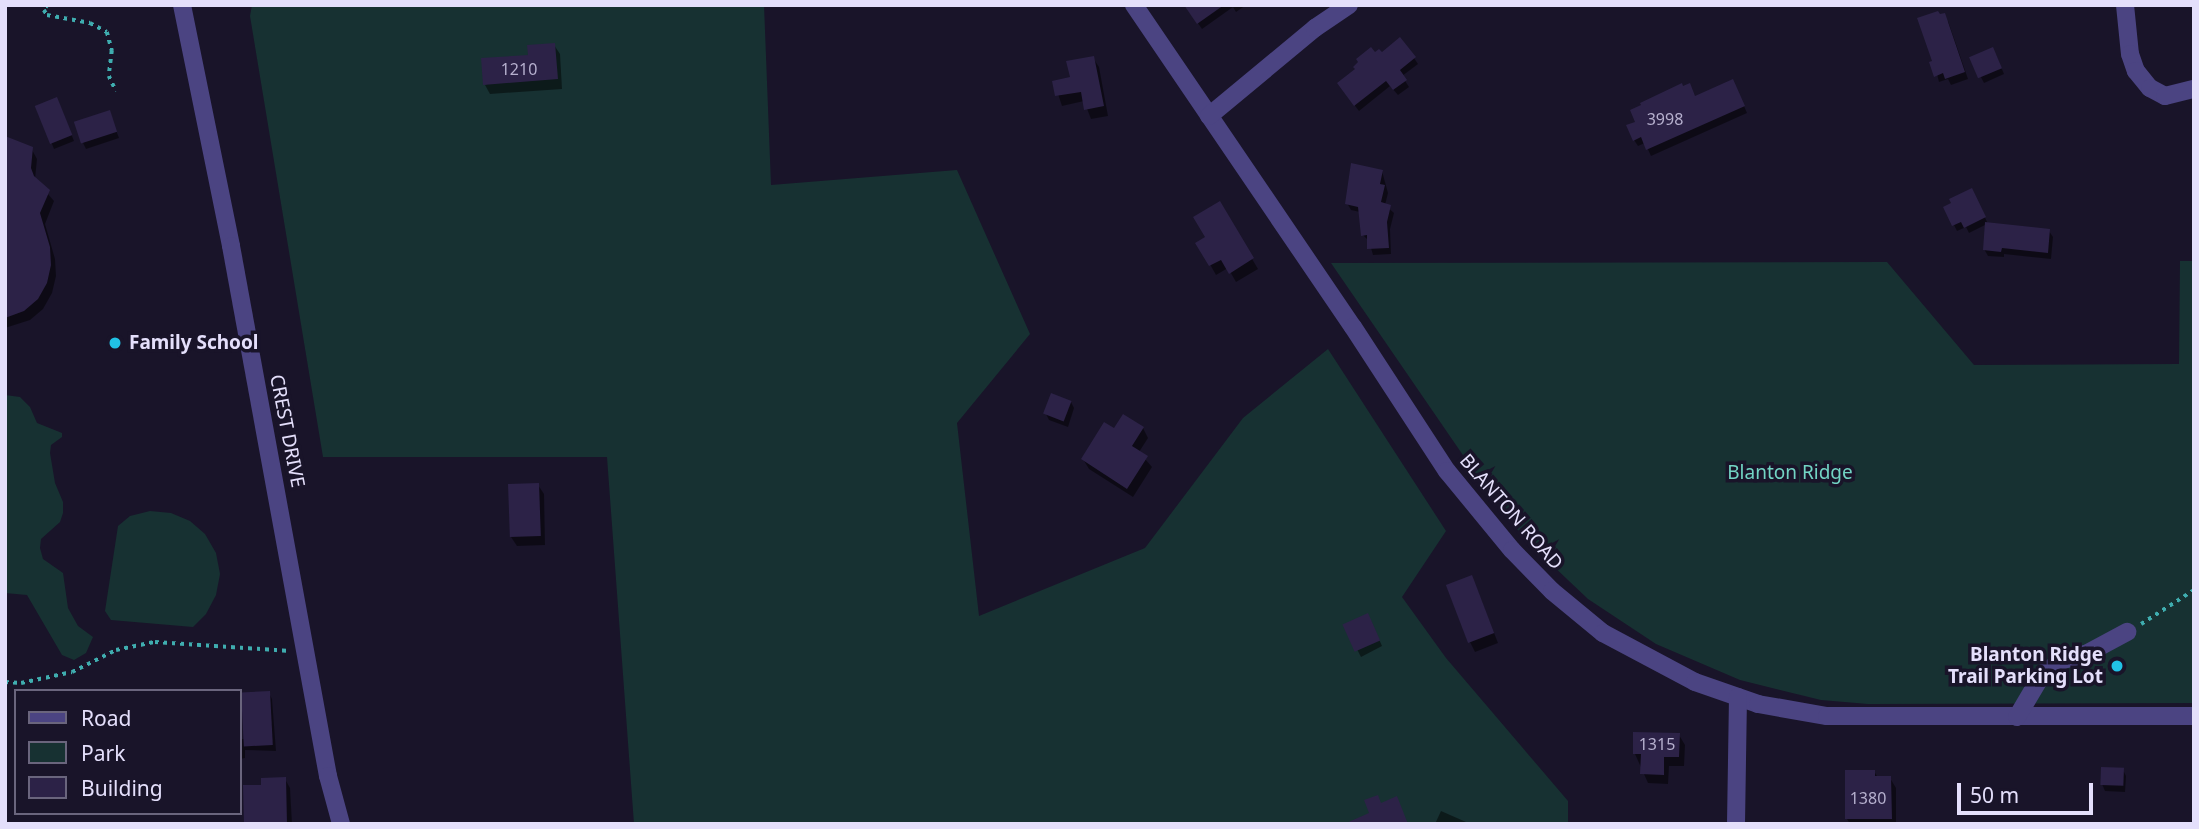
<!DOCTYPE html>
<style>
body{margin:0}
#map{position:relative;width:2199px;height:829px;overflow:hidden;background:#191429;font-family:"Noto Sans",sans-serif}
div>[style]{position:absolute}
.green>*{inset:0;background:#173132}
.shadow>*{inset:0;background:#0007}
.building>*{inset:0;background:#2c2247;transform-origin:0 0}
.path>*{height:3.5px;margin-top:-1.75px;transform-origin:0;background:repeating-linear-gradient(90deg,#3fadaf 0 3.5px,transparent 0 8.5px)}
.minor>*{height:18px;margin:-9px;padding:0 9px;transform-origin:9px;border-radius:9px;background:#4b4482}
.dots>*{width:19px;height:19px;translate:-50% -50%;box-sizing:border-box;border:4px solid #191429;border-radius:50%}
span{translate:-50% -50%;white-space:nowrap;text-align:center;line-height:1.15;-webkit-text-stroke:7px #191429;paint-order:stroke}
.number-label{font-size:16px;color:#b6b0ce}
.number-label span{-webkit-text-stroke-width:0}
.poi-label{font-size:19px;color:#e4dffb;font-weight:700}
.left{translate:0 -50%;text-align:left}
.right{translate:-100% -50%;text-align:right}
.street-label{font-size:19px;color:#e4dffb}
.park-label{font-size:19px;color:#72d4c4}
.frame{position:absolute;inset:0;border:7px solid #e4dffb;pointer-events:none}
.legend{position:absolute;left:14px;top:689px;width:228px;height:126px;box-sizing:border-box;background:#191429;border:2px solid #6a657d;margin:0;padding:9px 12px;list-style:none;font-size:21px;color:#e4dffb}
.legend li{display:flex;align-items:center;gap:14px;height:35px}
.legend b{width:35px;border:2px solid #6a657d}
.scale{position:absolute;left:1957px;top:783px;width:136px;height:32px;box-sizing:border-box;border:4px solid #e4dffb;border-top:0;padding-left:9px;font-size:21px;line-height:24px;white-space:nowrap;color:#e4dffb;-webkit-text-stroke:5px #191429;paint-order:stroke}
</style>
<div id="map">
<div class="green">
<i style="clip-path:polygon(252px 5px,764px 5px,771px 185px,957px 170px,1030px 334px,957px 423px,979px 616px,1145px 548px,1243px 418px,1328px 349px,1446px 531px,1402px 597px,1446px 658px,1568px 801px,1568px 824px,634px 824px,607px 457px,323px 457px,250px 16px)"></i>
<i style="clip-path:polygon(2180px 261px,2194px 261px,2194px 703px,1868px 704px,1821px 700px,1740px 680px,1656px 644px,1588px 599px,1530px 544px,1502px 512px,1331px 263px,1887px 262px,1974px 365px,2179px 364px)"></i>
<i style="clip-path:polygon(5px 395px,20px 397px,30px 407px,37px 423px,62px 433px,62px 437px,51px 445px,50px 453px,55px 483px,63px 502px,63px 513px,60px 522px,41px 539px,40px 548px,43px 559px,63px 573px,68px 608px,78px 626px,93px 637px,86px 653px,74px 660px,62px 655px,27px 595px,5px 593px)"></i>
<i style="clip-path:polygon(150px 511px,171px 513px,190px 521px,205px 534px,216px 553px,220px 574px,216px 595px,206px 614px,193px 627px,111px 620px,105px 611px,118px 526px,130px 516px)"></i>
</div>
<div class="shadow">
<i style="clip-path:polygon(1185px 5px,1246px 5px,1236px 12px,1233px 7px,1202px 29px)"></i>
<i style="clip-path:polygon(1948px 21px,1968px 79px,1951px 85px,1948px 79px,1939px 82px,1934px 62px)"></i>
<i style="clip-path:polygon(554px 45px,560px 54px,562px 89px,490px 94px,485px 85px)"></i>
<i style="clip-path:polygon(1375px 54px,1414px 58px,1418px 64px,1402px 76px,1409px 87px,1398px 95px,1390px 86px,1359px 111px,1342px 89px)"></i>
<i style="clip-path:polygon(1996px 55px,2004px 74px,1984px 83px,1971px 58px)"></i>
<i style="clip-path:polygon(1093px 58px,1099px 67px,1108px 116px,1091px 119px,1084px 101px,1062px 106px,1054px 82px,1072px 79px)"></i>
<i style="clip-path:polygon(1736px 87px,1747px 113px,1651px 156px,1645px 143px,1638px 146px,1634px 140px,1695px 97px)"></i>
<i style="clip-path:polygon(60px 106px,74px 141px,54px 149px,37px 107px)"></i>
<i style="clip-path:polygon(109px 112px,119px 138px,86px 149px,83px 143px)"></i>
<i style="clip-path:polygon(5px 134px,8px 139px,31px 148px,37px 159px,35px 179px,54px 201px,45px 224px,55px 259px,56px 276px,52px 293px,43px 309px,30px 320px,5px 328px)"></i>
<i style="clip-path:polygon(1382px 171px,1388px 193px,1385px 205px,1394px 213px,1390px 229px,1391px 254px,1373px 255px,1369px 241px,1363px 235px,1360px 212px,1351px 210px,1347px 203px)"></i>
<i style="clip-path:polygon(1975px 196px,1988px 224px,2049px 231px,2053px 237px,2051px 259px,2004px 254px,2004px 257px,1988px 256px,1984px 249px,1987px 224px,1969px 233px,1966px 227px,1957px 231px,1954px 225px)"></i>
<i style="clip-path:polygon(1219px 203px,1258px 269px,1236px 282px,1228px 268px,1216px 275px,1198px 243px,1208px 237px)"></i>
<i style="clip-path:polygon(1071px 402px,1074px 408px,1068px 427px,1049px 420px,1046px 414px)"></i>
<i style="clip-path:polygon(1143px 428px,1148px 438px,1139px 452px,1152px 467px,1133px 497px,1089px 469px,1083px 459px,1114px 431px)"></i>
<i style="clip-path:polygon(538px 485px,544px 494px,545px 545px,517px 546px,511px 537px)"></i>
<i style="clip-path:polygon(1476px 587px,1498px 643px,1475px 652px,1470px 642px)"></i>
<i style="clip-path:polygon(1371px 621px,1382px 646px,1361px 657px,1345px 626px)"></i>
<i style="clip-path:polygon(269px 693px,272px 699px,276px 751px,245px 750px,245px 758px,240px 759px,240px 739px,244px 739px)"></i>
<i style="clip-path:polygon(1635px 734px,1679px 735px,1685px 745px,1684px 766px,1669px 766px,1668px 784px,1648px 783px,1635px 754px)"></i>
<i style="clip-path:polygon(2123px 770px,2126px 776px,2125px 792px,2105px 791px,2102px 784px)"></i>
<i style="clip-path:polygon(1874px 771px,1878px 778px,1890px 778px,1896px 788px,1896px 824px,1850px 824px,1847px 819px)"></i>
<i style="clip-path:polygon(285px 779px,290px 788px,292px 824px,246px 824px,263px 787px)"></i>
<i style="clip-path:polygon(1441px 811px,1466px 822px,1467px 824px,1435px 824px)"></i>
</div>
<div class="building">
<i style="clip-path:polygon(1184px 5px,1224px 5px,1197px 24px)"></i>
<i style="clip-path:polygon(1938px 11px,1940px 14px,1945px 13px,1965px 72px,1945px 79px,1943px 73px,1934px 77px,1929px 62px,1932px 61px,1917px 18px)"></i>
<i style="clip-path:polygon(1400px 37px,1416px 57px,1400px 70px,1407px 80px,1393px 90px,1386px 81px,1354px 106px,1337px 83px,1355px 69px,1353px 67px,1358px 62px,1356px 59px,1371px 47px,1375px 52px,1379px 49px,1382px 52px)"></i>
<i style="clip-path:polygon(555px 43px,558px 79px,483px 85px,481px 58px,528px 55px,527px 45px)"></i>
<i style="left:1993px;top:47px;width:23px;height:26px;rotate:67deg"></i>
<i style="clip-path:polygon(1094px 56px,1104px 106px,1084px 110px,1081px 92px,1055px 96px,1052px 81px,1070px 77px,1066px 61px)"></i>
<i style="clip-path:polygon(1733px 79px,1745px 106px,1646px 150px,1641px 137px,1633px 141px,1626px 125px,1635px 122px,1630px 110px,1641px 105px,1640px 103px,1682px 83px,1683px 86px,1690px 83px,1695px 96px)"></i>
<i style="left:57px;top:97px;width:41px;height:24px;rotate:68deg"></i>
<i style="left:110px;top:110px;width:23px;height:38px;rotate:72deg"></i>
<i style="clip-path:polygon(5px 136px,33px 147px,31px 168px,34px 176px,50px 190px,40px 213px,50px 247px,51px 265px,47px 283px,38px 299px,24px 311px,5px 318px)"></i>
<i style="clip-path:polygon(1351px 163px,1383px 170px,1380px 184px,1385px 185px,1381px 202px,1391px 205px,1387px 222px,1389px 248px,1367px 249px,1367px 235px,1361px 236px,1358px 207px,1345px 204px)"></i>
<i style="clip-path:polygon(1972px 188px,1986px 217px,1964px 228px,1961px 222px,1952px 226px,1943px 207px,1951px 203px,1949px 199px)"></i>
<i style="clip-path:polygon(1220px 201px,1254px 258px,1229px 274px,1221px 260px,1209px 266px,1195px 243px,1205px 237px,1193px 217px)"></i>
<i style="clip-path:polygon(1985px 222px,2050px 229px,2048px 253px,2002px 248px,2001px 252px,1983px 250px)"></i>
<i style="left:1051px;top:393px;width:22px;height:22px;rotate:21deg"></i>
<i style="clip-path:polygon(1123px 414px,1144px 427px,1132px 446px,1148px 456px,1127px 489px,1081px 459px,1104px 422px,1114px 428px)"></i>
<i style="left:539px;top:483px;width:53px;height:31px;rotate:88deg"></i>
<i style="left:1472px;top:575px;width:62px;height:28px;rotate:69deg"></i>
<i style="left:1368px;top:613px;width:30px;height:28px;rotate:66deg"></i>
<i style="left:270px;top:691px;width:54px;height:29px;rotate:87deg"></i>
<i style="clip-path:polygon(1633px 732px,1680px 733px,1679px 757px,1664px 757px,1664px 775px,1640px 774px,1641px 754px,1633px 754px)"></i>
<i style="left:2101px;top:767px;width:23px;height:18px;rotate:2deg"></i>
<i style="clip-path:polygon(1845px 770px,1875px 770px,1875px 776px,1891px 776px,1892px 819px,1845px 819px)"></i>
<i style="clip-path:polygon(286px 777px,287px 824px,244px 824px,243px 785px,261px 785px,261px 778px)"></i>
<i style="clip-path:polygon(1378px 795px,1381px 803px,1397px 796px,1408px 824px,1344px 824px,1369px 813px,1364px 800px)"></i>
</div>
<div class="path">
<i style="left:48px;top:5px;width:6px;rotate:129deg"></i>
<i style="left:44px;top:10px;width:6px;rotate:59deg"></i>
<i style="left:47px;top:15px;width:44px;rotate:10.5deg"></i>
<i style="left:90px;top:23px;width:19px;rotate:28deg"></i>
<i style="left:107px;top:32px;width:20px;rotate:75deg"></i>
<i style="left:112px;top:51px;width:25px;rotate:97deg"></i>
<i style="left:109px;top:76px;width:17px;rotate:65deg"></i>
<i style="left:2141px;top:624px;width:63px;rotate:-32.7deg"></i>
<i style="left:5px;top:682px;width:16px;rotate:4deg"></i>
<i style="left:21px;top:683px;width:52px;rotate:-12.2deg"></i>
<i style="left:72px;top:672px;width:49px;rotate:-26.6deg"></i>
<i style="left:116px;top:650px;width:40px;rotate:-12deg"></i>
<i style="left:155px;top:642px;width:135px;rotate:3.8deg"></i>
</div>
<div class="minor">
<i style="left:182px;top:5px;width:246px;rotate:78.5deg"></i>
<i style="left:231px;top:246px;width:539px;rotate:79.63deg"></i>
<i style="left:328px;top:776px;width:50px;rotate:74.8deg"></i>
<i style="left:1134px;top:5px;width:389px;rotate:55.8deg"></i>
<i style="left:1353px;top:327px;width:172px;rotate:56.9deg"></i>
<i style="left:1447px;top:471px;width:102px;rotate:50.6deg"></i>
<i style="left:1512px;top:550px;width:57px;rotate:45.7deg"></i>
<i style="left:1552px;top:591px;width:66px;rotate:39.5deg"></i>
<i style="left:1603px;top:633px;width:104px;rotate:28deg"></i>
<i style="left:1695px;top:682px;width:67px;rotate:19.2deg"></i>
<i style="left:1758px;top:704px;width:70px;rotate:9.9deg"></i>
<i style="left:1827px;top:716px;width:367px"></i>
<i style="left:2125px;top:5px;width:49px;rotate:84.2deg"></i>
<i style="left:2130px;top:54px;width:18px;rotate:71deg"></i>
<i style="left:2136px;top:71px;width:22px;rotate:51deg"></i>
<i style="left:2150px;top:88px;width:17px;rotate:28deg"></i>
<i style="left:2165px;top:96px;width:30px;rotate:-14deg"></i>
<i style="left:1209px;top:116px;width:138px;rotate:-39.7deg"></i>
<i style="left:1315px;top:28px;width:41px;rotate:-34.1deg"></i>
<i style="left:2017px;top:717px;width:51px;rotate:-59.4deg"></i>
<i style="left:2043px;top:673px;width:24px;rotate:-33deg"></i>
<i style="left:2063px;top:660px;width:24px;rotate:-15deg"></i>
<i style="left:2086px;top:654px;width:47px;rotate:-28.2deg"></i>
<i style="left:1736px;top:824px;width:127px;rotate:-89.1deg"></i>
</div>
<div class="dots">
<i style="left:115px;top:343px;background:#21c2e6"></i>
<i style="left:2117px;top:666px;background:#21c2e6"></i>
</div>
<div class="number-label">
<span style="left:519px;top:69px">1210</span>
<span style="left:1665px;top:119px">3998</span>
<span style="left:1657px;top:744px">1315</span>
<span style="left:1868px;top:798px">1380</span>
</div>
<div class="poi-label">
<span class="left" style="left:129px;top:343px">Family School</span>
<span class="right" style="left:2103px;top:666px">Blanton Ridge<br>Trail Parking Lot</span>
</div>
<div class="street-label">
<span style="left:287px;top:431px;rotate:79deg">CREST DRIVE</span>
<span style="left:1511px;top:512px;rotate:49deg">BLANTON ROAD</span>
</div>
<div class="park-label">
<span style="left:1790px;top:473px">Blanton Ridge</span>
</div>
<div class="frame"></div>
<ul class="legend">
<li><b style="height:9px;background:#4b4482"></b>Road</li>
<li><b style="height:19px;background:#173132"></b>Park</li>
<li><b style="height:19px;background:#2c2247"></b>Building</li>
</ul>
<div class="scale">50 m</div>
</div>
